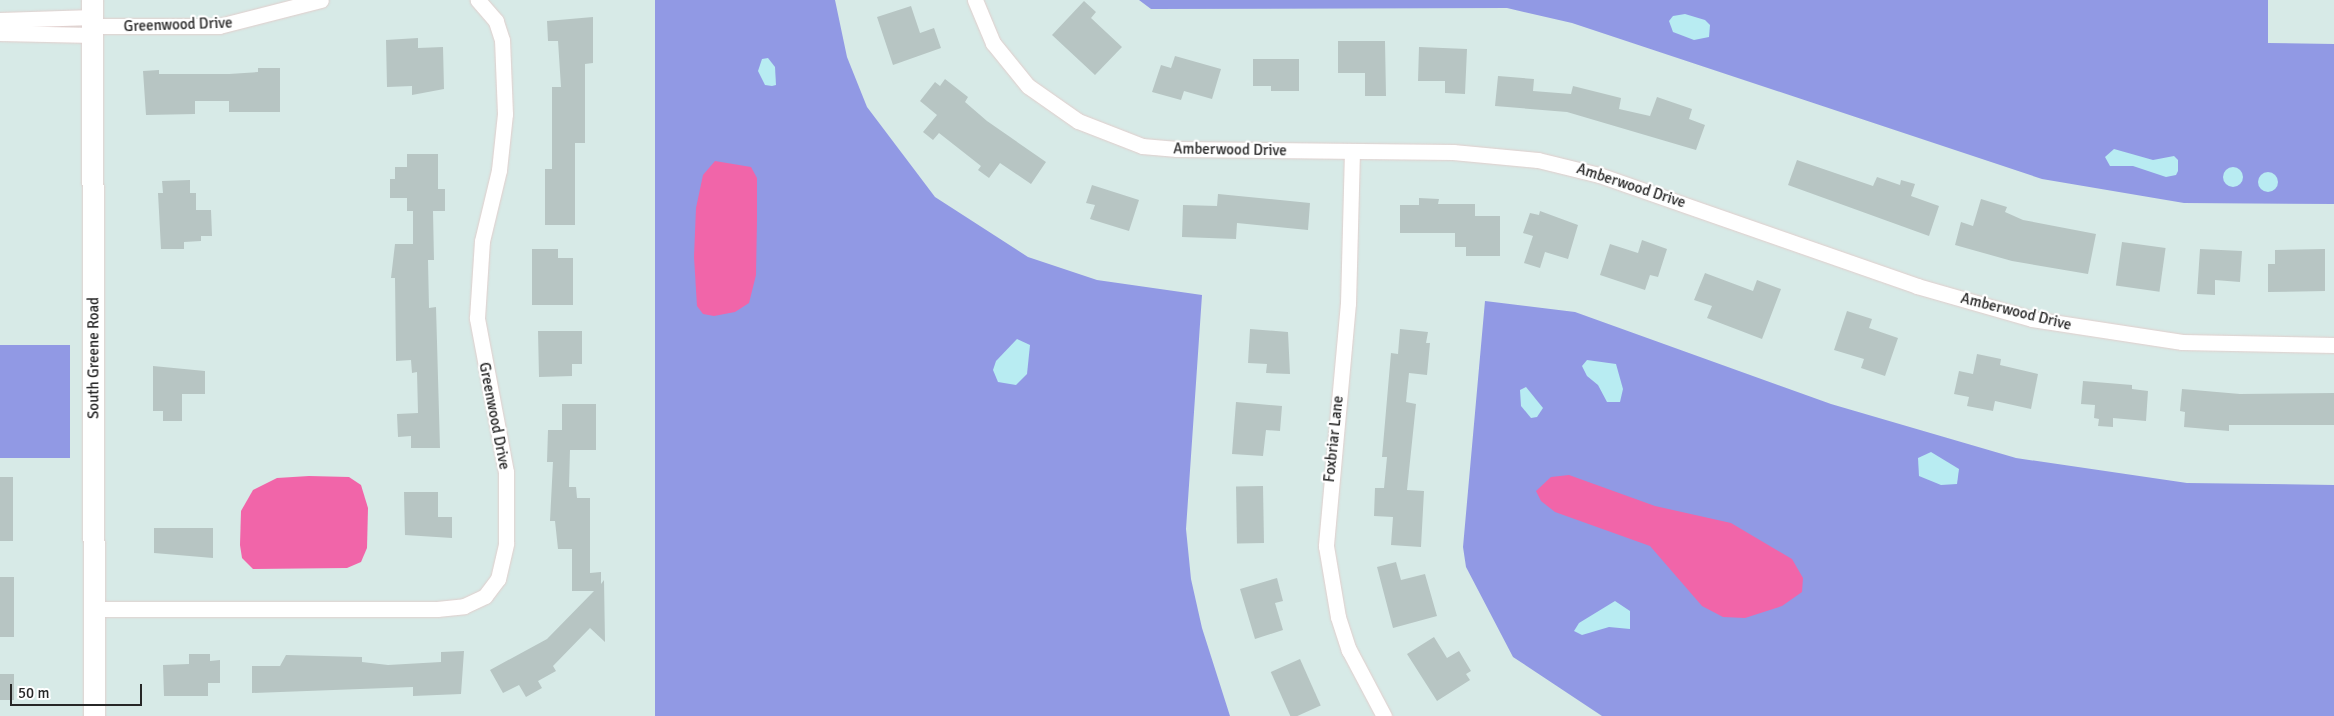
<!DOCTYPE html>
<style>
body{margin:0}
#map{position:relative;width:2334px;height:716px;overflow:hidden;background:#d7eae7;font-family:Signika,sans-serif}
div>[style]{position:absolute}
.green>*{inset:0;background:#9199e4;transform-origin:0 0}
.sand>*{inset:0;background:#b8ecf2}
.round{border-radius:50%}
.water>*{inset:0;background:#f165a9}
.building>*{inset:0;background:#b7c5c3;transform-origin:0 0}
.roads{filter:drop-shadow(0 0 1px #e1cecc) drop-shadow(0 0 1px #e1cecc)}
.street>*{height:15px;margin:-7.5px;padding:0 7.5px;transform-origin:7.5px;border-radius:7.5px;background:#fff}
.secondary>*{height:21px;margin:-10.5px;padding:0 10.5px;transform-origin:10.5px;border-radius:10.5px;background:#fff}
span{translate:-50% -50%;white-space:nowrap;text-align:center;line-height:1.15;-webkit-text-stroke:4.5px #fff;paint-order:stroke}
.street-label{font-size:15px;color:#272727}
.scale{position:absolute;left:10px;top:684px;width:132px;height:22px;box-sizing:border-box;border:2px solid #272727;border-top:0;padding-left:6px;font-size:15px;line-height:18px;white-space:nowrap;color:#272727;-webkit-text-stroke:4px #fff;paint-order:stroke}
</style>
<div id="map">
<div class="green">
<i style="clip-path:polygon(655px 0,835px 0,847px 57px,867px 107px,935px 197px,1028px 257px,1097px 280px,1202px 295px,1186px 529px,1191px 579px,1202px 628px,1230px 716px,655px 716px)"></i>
<i style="clip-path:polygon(1139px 0,2268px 0,2268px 43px,2334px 44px,2334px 204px,2184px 203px,2042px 179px,1572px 23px,1507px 8px,1151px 9px)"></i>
<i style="clip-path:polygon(1485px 301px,1575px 312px,1831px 404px,2016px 458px,2187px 483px,2334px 485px,2334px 716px,1602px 716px,1513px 657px,1466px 567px,1463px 547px)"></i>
<i style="left:0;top:345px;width:70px;height:113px"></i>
</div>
<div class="sand">
<i style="clip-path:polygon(1685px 14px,1705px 20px,1710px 25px,1709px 37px,1694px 40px,1673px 32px,1669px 21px,1673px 16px)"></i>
<i style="clip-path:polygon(768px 58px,775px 67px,776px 85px,772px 86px,765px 85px,758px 71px,762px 59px)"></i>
<i style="clip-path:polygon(2114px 149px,2153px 160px,2174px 156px,2178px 160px,2178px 171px,2176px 175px,2166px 177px,2133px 166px,2110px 166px,2105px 157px)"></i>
<i class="round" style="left:2223px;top:167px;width:20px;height:20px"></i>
<i class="round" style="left:2258px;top:172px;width:20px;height:20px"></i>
<i style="clip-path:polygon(1017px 339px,1030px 345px,1027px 374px,1016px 385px,998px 382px,993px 370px,996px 361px)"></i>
<i style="clip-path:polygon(1587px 360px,1616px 364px,1623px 389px,1620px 402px,1607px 402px,1598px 385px,1587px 376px,1582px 366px)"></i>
<i style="clip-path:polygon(1526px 387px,1543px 408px,1537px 417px,1531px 418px,1521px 406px,1520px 390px)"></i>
<i style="clip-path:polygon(1931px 452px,1959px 469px,1957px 484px,1941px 485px,1919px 476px,1918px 458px)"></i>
<i style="clip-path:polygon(1615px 601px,1630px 611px,1630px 629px,1609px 627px,1582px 635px,1574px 631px,1579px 623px)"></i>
</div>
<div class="water">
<i style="clip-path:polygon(715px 161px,751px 167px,757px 178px,757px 220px,756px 275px,749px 303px,735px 312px,714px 316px,703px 314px,697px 306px,694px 257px,696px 208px,703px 175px)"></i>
<i style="clip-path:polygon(1569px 475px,1655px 506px,1731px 523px,1792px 559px,1803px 578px,1802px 592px,1782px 606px,1745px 618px,1723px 617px,1702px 606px,1650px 546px,1555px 512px,1541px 501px,1536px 491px,1551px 477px)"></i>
<i style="clip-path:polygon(309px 476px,349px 477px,361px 485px,368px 508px,367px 548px,361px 562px,347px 568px,253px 569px,242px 558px,240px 545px,241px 511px,253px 490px,277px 478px)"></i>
</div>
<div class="building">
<i style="clip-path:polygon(1084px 1px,1096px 12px,1091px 18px,1122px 47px,1095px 75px,1052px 35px)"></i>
<i style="clip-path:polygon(911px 6px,920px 33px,934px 28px,941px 48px,893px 65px,877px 17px)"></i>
<i style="clip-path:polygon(593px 17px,593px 63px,585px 64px,585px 143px,575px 143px,575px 225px,545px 225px,545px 169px,552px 169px,552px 87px,561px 87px,558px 41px,548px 41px,547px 21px)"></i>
<i style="clip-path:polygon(418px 38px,418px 48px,443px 47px,444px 89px,412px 95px,412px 86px,387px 87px,386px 40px)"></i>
<i style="clip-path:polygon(1338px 41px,1385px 41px,1386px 96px,1365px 96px,1365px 73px,1338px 73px)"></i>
<i style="clip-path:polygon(1419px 47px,1467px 49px,1465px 94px,1445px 93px,1445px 81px,1418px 81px)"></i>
<i style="clip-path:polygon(1175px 56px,1221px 69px,1212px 99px,1184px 91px,1181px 100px,1152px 92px,1161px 65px,1171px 68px)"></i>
<i style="clip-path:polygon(1253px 59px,1299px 59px,1299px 91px,1271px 91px,1271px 86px,1253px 86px)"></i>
<i style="clip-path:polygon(258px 68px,280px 68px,280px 112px,229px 112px,229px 101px,195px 101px,195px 114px,146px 115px,143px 71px,159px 70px,159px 74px,229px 74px,258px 72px)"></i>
<i style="clip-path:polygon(1498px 76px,1534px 79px,1533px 91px,1571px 94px,1573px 86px,1621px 98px,1619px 109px,1650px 116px,1657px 97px,1692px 109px,1689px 119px,1705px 125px,1696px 150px,1567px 112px,1495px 106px)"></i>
<i style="clip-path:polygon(945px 79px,968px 97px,965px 102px,987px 121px,1046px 162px,1031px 184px,1000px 163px,989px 178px,978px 170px,981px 166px,939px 133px,933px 140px,923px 132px,937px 115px,920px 101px,935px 82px,940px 86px)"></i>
<i style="clip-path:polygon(407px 154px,438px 154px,438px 189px,445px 189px,445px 211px,433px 211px,434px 260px,428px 260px,429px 308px,436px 307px,440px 448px,411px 448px,411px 436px,398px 437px,397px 414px,418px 413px,417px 372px,412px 373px,411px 360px,396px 361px,395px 278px,391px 278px,395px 244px,413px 244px,413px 211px,407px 211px,407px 198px,390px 198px,390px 179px,395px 179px,395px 167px,407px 167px)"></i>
<i style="clip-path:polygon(1797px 160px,1873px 186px,1877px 177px,1900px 185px,1901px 180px,1915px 184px,1911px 196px,1939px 206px,1929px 236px,1788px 185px)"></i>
<i style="clip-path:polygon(190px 180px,190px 193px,196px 193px,196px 210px,211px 210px,212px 236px,201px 236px,201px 241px,184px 242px,184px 249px,161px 249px,158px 193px,163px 193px,162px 181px)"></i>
<i style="clip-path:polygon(1092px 185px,1139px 200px,1129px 231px,1090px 219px,1095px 205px,1086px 203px)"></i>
<i style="clip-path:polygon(1218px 194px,1310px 203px,1308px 230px,1237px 223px,1236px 239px,1182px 237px,1183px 205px,1217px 206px)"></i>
<i style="clip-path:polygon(1419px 198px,1439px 199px,1438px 204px,1475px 204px,1475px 216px,1500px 216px,1500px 256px,1466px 256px,1466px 247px,1455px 247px,1455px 233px,1400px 233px,1400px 205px,1419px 205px)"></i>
<i style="clip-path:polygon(1981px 199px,2007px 207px,2005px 212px,2023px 220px,2096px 234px,2088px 274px,2012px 261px,1955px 245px,1961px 222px,1973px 226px)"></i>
<i style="clip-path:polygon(1540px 211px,1578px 225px,1568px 259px,1545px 252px,1540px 268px,1524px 263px,1533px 236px,1523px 233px,1530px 213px,1539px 215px)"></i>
<i style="clip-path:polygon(1642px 240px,1667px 249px,1658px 277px,1650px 275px,1645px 290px,1600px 275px,1610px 244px,1638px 253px)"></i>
<i style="left:2122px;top:242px;width:44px;height:44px;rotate:8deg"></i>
<i style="clip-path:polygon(532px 249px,558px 249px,558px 258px,573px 258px,573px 305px,532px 305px)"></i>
<i style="clip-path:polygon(2200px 249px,2242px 251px,2240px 282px,2215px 280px,2215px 295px,2197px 294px)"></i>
<i style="clip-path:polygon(2325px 249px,2325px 291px,2268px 292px,2268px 264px,2275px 264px,2275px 250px)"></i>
<i style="clip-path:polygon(1705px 273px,1753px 291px,1757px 280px,1781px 289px,1762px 339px,1707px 318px,1712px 306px,1694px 300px)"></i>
<i style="clip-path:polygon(1847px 311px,1872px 319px,1869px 328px,1898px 338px,1885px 376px,1861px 368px,1864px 359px,1834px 350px)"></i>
<i style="clip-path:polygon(1250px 329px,1288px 332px,1290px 374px,1266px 373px,1267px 364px,1248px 363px)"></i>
<i style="clip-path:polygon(1400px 329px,1428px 332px,1426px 343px,1430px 343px,1427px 375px,1409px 373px,1406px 402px,1416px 404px,1407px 490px,1424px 491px,1421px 547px,1391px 545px,1393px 517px,1374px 516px,1375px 488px,1384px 488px,1387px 457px,1382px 457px,1391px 353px,1398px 354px)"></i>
<i style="clip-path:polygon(538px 331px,582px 331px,582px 364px,572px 364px,572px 376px,539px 377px)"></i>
<i style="clip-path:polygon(1977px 354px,2001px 359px,2000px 365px,2038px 374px,2031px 409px,1995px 401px,1993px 411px,1967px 406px,1969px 397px,1954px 394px,1959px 371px,1973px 374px)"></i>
<i style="clip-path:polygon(153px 366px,205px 371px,205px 394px,182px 394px,182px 421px,163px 421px,163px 411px,153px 411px)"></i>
<i style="clip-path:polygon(2083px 381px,2132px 385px,2132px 389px,2148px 391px,2146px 421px,2113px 418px,2113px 427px,2098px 426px,2099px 419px,2094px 418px,2095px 405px,2081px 404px)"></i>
<i style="clip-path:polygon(2182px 389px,2240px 394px,2334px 393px,2334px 425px,2229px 425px,2229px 431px,2184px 427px,2185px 412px,2180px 411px)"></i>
<i style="clip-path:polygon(1236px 402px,1282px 406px,1280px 431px,1266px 430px,1263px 456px,1232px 454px)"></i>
<i style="clip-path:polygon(562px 404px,596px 404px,596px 450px,570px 450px,569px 487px,576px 487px,577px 498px,590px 498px,590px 573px,601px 572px,601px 584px,604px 580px,605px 642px,590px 628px,553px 666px,556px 671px,538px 681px,542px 688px,526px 697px,519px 685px,503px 693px,490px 670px,547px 639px,594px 591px,572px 591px,572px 549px,558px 549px,555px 521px,550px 521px,553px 462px,547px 462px,548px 430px,562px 430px)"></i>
<i style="left:0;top:477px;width:13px;height:64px"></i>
<i style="left:1263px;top:486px;width:57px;height:27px;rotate:89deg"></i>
<i style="clip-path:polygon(404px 492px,438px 492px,438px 517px,452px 517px,452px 538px,405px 535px)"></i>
<i style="clip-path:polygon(154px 528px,213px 528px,213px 558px,154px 553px)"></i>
<i style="clip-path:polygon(1396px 562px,1401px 580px,1425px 574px,1437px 616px,1393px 628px,1377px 567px)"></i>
<i style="left:0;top:577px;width:14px;height:60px"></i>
<i style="clip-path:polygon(1277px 578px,1283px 601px,1275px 603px,1283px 630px,1255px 639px,1240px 589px)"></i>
<i style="clip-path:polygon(1434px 637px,1447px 658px,1459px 651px,1471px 671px,1466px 674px,1470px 680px,1437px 701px,1407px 654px)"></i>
<i style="clip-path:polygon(464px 651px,461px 694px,413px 696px,413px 687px,252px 693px,252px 666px,280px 666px,286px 655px,362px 657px,362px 662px,388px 665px,441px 662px,441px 652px)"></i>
<i style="clip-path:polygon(189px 654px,210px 654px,210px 661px,220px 660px,220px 683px,208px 683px,208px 696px,164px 696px,163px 665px,189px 664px)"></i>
<i style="left:1300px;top:659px;width:51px;height:32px;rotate:66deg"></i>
<i style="left:0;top:674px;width:14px;height:26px"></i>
</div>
<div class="roads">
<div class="street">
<i style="left:975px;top:0;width:47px;rotate:67.3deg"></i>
<i style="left:993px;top:43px;width:55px;rotate:50.9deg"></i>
<i style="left:1028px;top:86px;width:61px;rotate:35deg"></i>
<i style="left:1078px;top:121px;width:69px;rotate:21.3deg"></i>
<i style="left:1142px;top:146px;width:35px;rotate:5deg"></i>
<i style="left:1177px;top:149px;width:276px;rotate:0.6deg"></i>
<i style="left:1453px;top:152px;width:85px;rotate:5.4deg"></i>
<i style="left:1538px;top:160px;width:63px;rotate:13.8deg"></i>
<i style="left:1599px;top:175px;width:337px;rotate:19.2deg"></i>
<i style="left:1917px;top:286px;width:120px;rotate:16deg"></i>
<i style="left:2032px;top:319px;width:152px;rotate:8.7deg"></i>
<i style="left:2182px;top:342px;width:152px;rotate:1.1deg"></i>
<i style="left:0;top:20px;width:93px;rotate:-1.8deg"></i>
<i style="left:93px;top:26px;width:126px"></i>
<i style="left:219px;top:26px;width:105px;rotate:-14.3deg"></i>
<i style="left:0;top:33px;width:93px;rotate:1.2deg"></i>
<i style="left:1352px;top:151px;width:152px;rotate:91.5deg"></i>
<i style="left:1348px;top:303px;width:244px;rotate:95.2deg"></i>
<i style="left:1326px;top:546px;width:72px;rotate:80.4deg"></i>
<i style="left:1338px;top:617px;width:35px;rotate:72deg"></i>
<i style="left:1349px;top:650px;width:75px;rotate:62.1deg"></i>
<i style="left:95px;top:609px;width:342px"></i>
<i style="left:437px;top:609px;width:27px;rotate:-6deg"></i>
<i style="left:464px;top:606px;width:23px;rotate:-25deg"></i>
<i style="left:485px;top:596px;width:21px;rotate:-53deg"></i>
<i style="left:498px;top:579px;width:37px;rotate:-77deg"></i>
<i style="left:506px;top:543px;width:71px;rotate:-90deg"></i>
<i style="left:506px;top:472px;width:157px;rotate:-100.7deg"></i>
<i style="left:477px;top:318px;width:77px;rotate:-86.3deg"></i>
<i style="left:482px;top:241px;width:73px;rotate:-76.5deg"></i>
<i style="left:499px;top:170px;width:56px;rotate:-83.9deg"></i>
<i style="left:505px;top:114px;width:74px;rotate:-92.3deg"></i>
<i style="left:502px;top:40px;width:20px;rotate:-108deg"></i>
<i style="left:496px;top:21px;width:28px;rotate:-131deg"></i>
</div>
<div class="secondary">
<i style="left:92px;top:0;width:716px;rotate:89.84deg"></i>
</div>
</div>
<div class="street-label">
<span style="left:178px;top:25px;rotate:-2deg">Greenwood Drive</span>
<span style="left:1230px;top:150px;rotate:1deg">Amberwood Drive</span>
<span style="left:1631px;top:186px;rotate:18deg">Amberwood Drive</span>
<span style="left:2016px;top:312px;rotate:14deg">Amberwood Drive</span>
<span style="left:94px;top:358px;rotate:-90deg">South Greene Road</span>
<span style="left:494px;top:416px;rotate:79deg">Greenwood Drive</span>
<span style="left:1334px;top:439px;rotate:-84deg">Foxbriar Lane</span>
</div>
<div class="scale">50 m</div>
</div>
